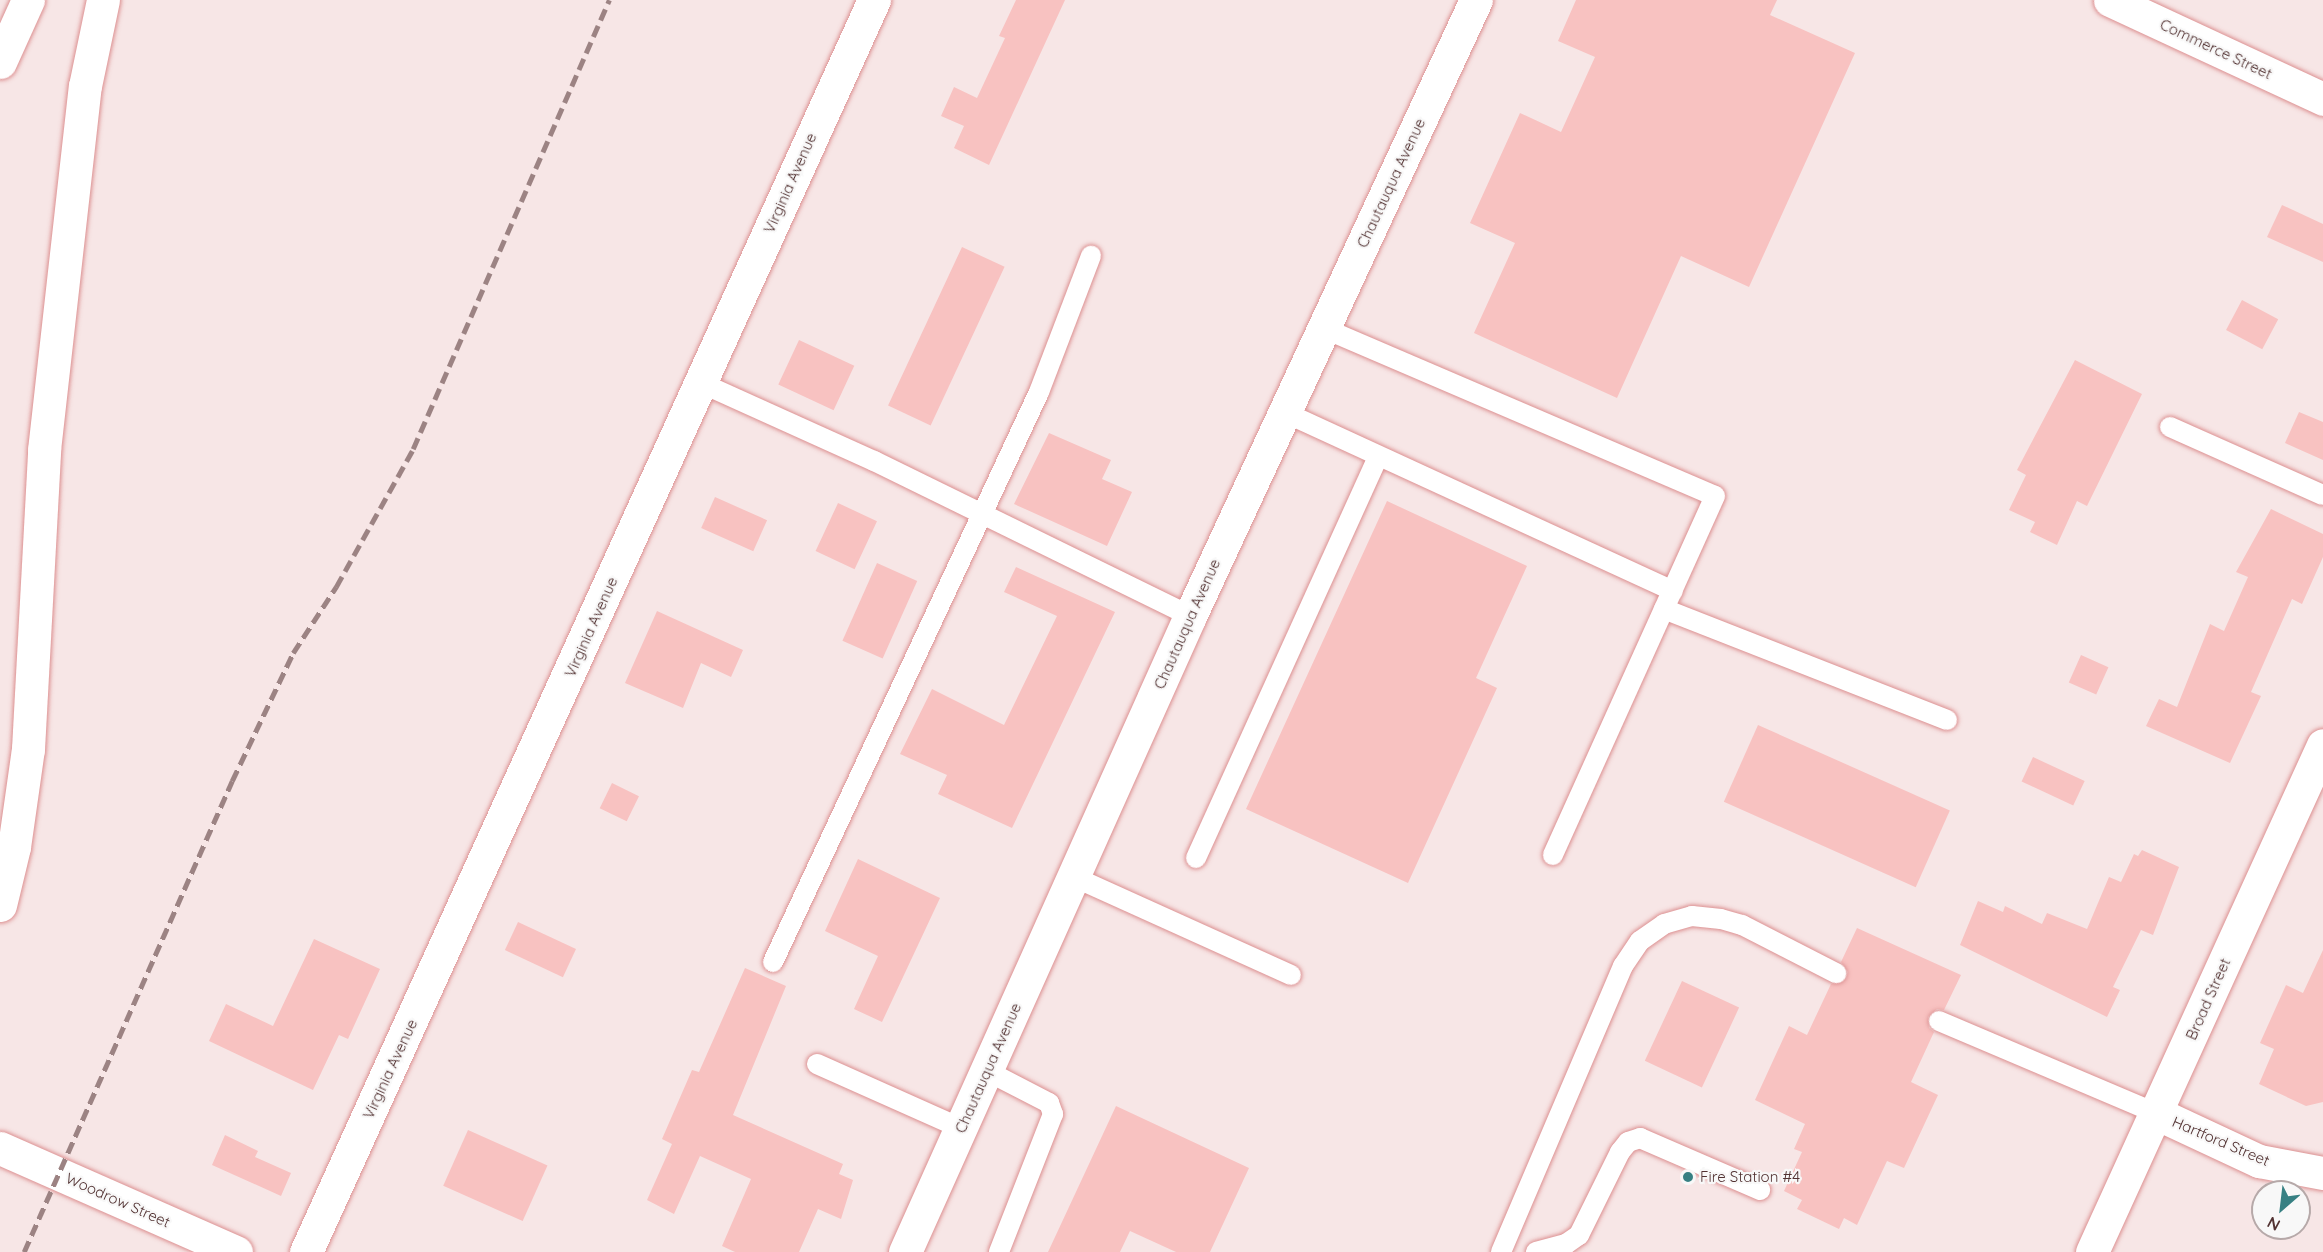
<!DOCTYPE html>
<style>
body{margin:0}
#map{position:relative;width:2323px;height:1252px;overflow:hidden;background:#f7e6e6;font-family:Quicksand,sans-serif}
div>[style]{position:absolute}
.building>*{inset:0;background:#f8c2c1;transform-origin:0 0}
.roads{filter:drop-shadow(0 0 2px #dc9091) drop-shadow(0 0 2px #dc9091)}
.lane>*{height:20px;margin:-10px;padding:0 10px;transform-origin:10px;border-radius:10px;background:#fff}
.street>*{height:33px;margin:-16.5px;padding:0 16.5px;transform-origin:16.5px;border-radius:16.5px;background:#fff}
.secondary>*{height:33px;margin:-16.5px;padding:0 16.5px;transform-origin:16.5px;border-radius:16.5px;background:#fff}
.highway>*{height:33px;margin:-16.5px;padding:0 16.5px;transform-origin:16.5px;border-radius:16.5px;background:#fff}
.rail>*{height:4.5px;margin-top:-2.25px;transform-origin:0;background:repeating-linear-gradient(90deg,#9c8383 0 12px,transparent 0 18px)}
.dots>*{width:16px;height:16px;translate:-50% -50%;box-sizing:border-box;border:3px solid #f8f8f8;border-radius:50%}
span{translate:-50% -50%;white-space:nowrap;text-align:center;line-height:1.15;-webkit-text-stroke:4.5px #f8f8f8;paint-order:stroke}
.street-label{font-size:15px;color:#523232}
.poi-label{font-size:15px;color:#523232}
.left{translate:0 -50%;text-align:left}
.north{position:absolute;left:2251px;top:1180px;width:60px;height:60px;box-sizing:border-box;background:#f8f8f8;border:2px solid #b6a9a9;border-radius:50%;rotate:208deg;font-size:16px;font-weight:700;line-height:24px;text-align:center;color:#523232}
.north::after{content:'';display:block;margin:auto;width:21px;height:27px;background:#378083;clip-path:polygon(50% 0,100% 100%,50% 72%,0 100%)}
</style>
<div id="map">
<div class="building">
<i style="clip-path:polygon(1016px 0,1065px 0,989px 165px,954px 148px,964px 126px,941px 116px,954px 87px,977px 98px,1005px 38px,999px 36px)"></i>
<i style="clip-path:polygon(1576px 0,1777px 0,1770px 15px,1855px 53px,1749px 287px,1681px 256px,1617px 398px,1474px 333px,1515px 243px,1470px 223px,1520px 113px,1561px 132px,1595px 57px,1558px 41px)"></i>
<i style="clip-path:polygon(2282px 205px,2323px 224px,2323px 262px,2267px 237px)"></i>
<i style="left:962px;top:247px;width:47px;height:175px;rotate:25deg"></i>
<i style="left:2242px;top:300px;width:41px;height:34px;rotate:28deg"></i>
<i style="left:799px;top:340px;width:61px;height:49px;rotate:25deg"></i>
<i style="clip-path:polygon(2075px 360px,2142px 394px,2087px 506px,2077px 501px,2057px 545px,2030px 532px,2035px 522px,2009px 510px,2026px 475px,2017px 470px)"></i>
<i style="clip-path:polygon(2299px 412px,2323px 422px,2323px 460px,2285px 443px)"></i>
<i style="clip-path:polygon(1049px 433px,1111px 460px,1102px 479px,1132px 492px,1107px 546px,1014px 504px)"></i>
<i style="left:715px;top:497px;width:57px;height:34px;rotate:24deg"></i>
<i style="clip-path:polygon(1387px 501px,1527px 566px,1476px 678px,1497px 688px,1408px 883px,1246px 809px)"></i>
<i style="left:838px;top:503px;width:43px;height:53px;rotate:25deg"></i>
<i style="clip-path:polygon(2271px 509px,2323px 534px,2323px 557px,2302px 604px,2292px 599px,2251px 692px,2261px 696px,2230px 763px,2146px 726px,2159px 699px,2177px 707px,2210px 624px,2224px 631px,2248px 577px,2236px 572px)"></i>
<i style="left:877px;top:563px;width:44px;height:85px;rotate:24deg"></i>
<i style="clip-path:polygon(1016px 567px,1115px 612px,1012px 828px,938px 794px,947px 775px,900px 754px,932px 689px,1004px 725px,1057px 616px,1004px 592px)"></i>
<i style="clip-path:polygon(657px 611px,743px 650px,731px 677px,701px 663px,683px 708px,625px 683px)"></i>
<i style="left:2081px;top:655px;width:30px;height:30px;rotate:24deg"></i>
<i style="left:1758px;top:725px;width:210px;height:84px;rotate:24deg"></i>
<i style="left:2033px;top:757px;width:57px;height:27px;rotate:25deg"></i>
<i style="left:612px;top:783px;width:30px;height:28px;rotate:26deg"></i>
<i style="clip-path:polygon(2142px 850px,2179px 867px,2153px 935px,2141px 930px,2113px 987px,2120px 990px,2107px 1017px,1960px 945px,1978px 901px,2003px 912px,2005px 906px,2042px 924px,2047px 913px,2087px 929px,2109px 877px,2121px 882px,2134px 854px,2138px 856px)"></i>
<i style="clip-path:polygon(858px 859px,940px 898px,882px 1022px,854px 1009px,878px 956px,825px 931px)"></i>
<i style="left:518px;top:922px;width:64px;height:31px;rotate:25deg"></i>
<i style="clip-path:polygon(1857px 928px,1961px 975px,1944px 1010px,1937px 1009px,1928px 1017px,1929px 1028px,1934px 1032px,1911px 1082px,1938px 1095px,1904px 1168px,1887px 1161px,1857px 1225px,1844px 1218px,1839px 1229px,1797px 1209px,1802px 1200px,1784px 1191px,1802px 1152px,1794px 1149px,1805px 1124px,1755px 1100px,1789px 1026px,1807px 1035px,1831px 984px,1846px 979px,1848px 972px,1841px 962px)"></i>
<i style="clip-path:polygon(314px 939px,380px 969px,348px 1039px,339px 1035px,313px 1090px,209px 1041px,226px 1004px,273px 1026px)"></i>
<i style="clip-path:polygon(2323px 950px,2323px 1102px,2306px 1106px,2259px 1084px,2274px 1049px,2260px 1043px,2286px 985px,2303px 993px)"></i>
<i style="clip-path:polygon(745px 968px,786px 986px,733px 1115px,843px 1164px,839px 1174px,853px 1180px,841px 1219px,818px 1209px,799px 1252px,735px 1252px,722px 1246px,751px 1179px,700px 1156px,674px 1214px,647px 1200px,672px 1144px,662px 1139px,692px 1070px,699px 1072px)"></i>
<i style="left:1682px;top:981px;width:63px;height:88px;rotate:25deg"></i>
<i style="clip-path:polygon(1116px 1106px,1249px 1168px,1210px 1252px,1176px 1252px,1130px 1231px,1120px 1252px,1048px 1252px)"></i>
<i style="left:468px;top:1130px;width:87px;height:61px;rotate:24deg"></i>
<i style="clip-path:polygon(225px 1135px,258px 1151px,255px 1157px,291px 1173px,281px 1196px,212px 1165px)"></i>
</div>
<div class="roads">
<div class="lane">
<i style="left:1323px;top:328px;width:426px;rotate:23.2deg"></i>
<i style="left:1715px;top:496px;width:394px;rotate:114.3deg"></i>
<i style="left:699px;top:382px;width:192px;rotate:24.3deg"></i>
<i style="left:874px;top:461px;width:352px;rotate:26.1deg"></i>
<i style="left:1284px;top:412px;width:428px;rotate:24.7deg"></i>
<i style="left:2170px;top:427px;width:167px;rotate:24deg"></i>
<i style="left:1664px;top:609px;width:304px;rotate:21.4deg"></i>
<i style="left:1196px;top:858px;width:441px;rotate:-65.6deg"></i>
<i style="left:1074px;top:877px;width:238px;rotate:24.3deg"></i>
<i style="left:773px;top:962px;width:629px;rotate:-64.98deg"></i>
<i style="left:1039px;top:392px;width:146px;rotate:-69.1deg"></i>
<i style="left:1939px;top:1021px;width:236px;rotate:23deg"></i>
<i style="left:817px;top:1064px;width:158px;rotate:24deg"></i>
<i style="left:987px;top:1071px;width:70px;rotate:27.3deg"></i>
<i style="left:1049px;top:1103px;width:12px;rotate:70deg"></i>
<i style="left:1053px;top:1114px;width:148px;rotate:111.4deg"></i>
<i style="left:1501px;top:1252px;width:311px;rotate:-66.9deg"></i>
<i style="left:1623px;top:966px;width:30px;rotate:-56deg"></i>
<i style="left:1640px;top:941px;width:29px;rotate:-35deg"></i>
<i style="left:1664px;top:924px;width:29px;rotate:-16deg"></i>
<i style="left:1692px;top:916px;width:29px;rotate:6deg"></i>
<i style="left:1721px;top:919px;width:22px;rotate:16deg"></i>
<i style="left:1742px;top:925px;width:106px;rotate:27.1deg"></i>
<i style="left:1536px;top:1252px;width:31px;rotate:-15deg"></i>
<i style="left:1566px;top:1244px;width:16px;rotate:-35deg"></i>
<i style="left:1579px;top:1235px;width:93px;rotate:-63.7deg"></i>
<i style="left:1620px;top:1152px;width:13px;rotate:-51deg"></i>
<i style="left:1628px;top:1142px;width:13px;rotate:-18deg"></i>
<i style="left:1640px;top:1138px;width:131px;rotate:23.4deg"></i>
</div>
<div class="street">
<i style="left:2110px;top:0;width:235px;rotate:24.9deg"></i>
<i style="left:2156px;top:1113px;width:114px;rotate:25deg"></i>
<i style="left:2259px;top:1161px;width:65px;rotate:10.6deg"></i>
<i style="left:905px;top:1252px;width:697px;rotate:-65.86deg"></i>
<i style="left:1190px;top:616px;width:679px;rotate:-65.1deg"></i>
<i style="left:2092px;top:1252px;width:557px;rotate:-65.5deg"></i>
</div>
<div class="secondary">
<i style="left:0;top:1148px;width:258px;rotate:23.8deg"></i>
<i style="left:306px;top:1252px;width:1375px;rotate:-65.6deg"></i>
</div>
<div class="highway">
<i style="left:0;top:62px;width:68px;rotate:-65.7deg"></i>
<i style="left:0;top:905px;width:60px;rotate:-76.4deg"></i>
<i style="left:14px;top:847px;width:99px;rotate:-81.9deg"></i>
<i style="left:28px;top:749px;width:299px;rotate:-86.9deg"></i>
<i style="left:44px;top:450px;width:366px;rotate:-83.6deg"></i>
<i style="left:85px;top:86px;width:88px;rotate:-78.2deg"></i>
</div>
</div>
<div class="rail">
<i style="left:24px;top:1252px;width:515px;rotate:-66.17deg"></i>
<i style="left:232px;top:781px;width:142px;rotate:-64.5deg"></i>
<i style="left:293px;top:653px;width:79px;rotate:-56.9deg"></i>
<i style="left:336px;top:587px;width:158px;rotate:-60.8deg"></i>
<i style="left:413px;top:449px;width:490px;rotate:-66.4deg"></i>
</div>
<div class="dots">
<i style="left:1688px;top:1177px;background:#378083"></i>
</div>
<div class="street-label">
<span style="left:2216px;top:49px;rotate:25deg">Commerce Street</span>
<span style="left:790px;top:183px;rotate:-66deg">Virginia Avenue</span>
<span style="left:1391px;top:183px;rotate:-65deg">Chautauqua Avenue</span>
<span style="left:1187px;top:624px;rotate:-66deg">Chautauqua Avenue</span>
<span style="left:591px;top:627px;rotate:-66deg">Virginia Avenue</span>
<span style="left:2208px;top:999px;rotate:-66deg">Broad Street</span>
<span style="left:988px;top:1068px;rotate:-66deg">Chautauqua Avenue</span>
<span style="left:390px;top:1069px;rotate:-65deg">Virginia Avenue</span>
<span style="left:2221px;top:1141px;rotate:23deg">Hartford Street</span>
<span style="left:118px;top:1200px;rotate:24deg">Woodrow Street</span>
</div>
<div class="poi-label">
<span class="left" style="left:1700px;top:1177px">Fire Station #4</span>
</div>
<div class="north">N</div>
</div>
